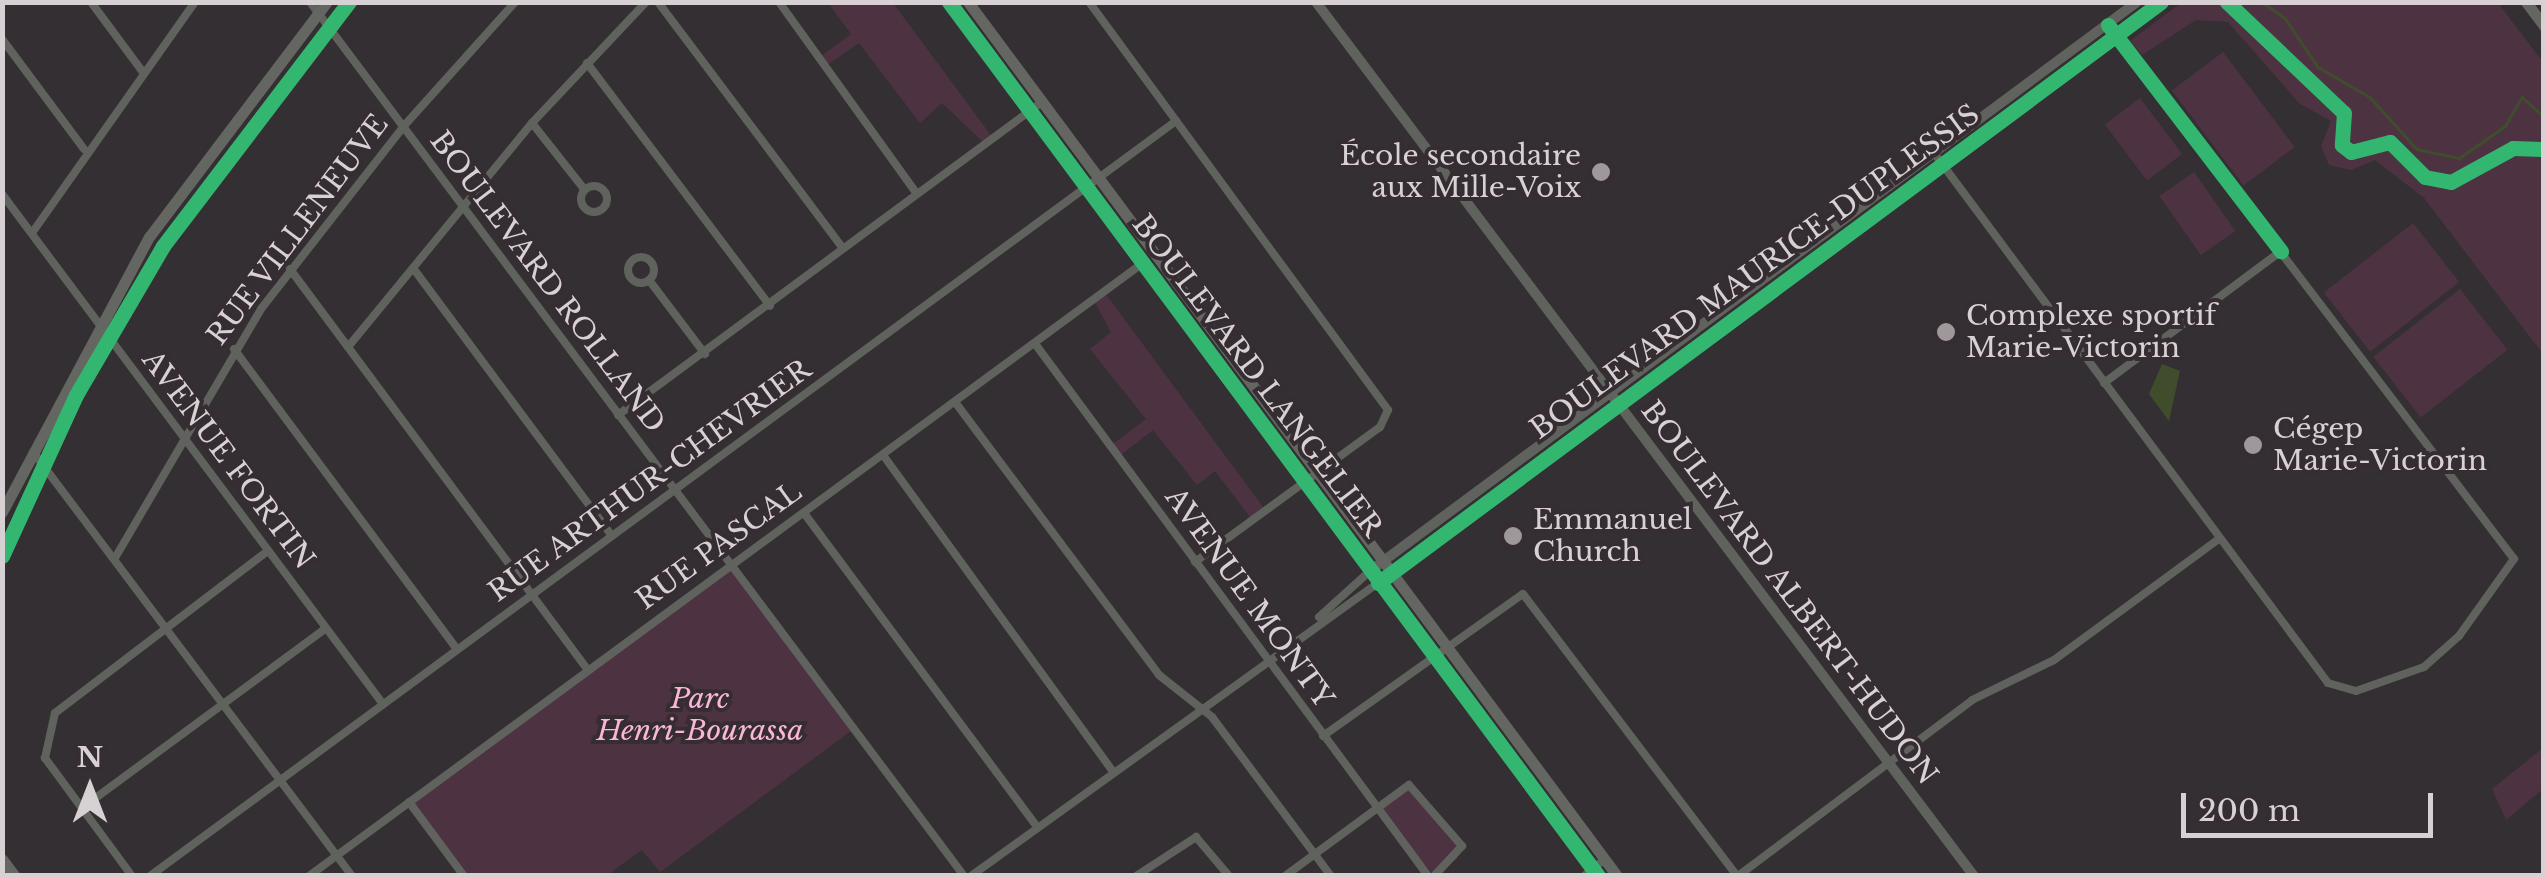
<!DOCTYPE html>
<meta charset="utf-8">
<style>
body{margin:0}
#map{position:relative;width:2546px;height:878px;overflow:hidden;background:#342f32;font-family:"Libre Baskerville",serif}
div>[style]{position:absolute}
.green>*{inset:0;background:#4d3341;transform-origin:0 0}
.water>*{inset:0;background:#3f4d2d}
.stream>*{height:2.5px;margin:-1.25px;padding:0 1.25px;transform-origin:1.25px;border-radius:1.25px;background:#3f4d2d}
.minor>*{height:8px;margin:-4px;padding:0 4px;transform-origin:4px;border-radius:4px;background:#60625d}
.minor>.ring{margin:-4px;padding:0;box-sizing:content-box;background:none;border:8px solid #60625d;border-radius:50%}
.tertiary>*{height:10px;margin:-5px;padding:0 5px;transform-origin:5px;border-radius:5px;background:#60625d}
.secondary>*{height:11px;margin:-5.5px;padding:0 5.5px;transform-origin:5.5px;border-radius:5.5px;background:#646661}
.cycleway>*{height:15px;margin:-7.5px;padding:0 7.5px;transform-origin:7.5px;border-radius:7.5px;background:#33b770}
.dots>*{width:28px;height:28px;translate:-50% -50%;box-sizing:border-box;border:5px solid #362d32;border-radius:50%}
span{translate:-50% -50%;white-space:nowrap;text-align:center;line-height:1.15;-webkit-text-stroke:8px #362d32;paint-order:stroke}
.poi-label{font-size:28px;color:#d8d1d4}
.right{translate:-100% -50%;text-align:right}
.left{translate:0 -50%;text-align:left}
.street-label{font-size:28px;color:#d8d1d4}
.park-label{font-size:28px;color:#f9b6d8;font-style:italic}
.frame{position:absolute;inset:0;border:5px solid #d8d1d4;pointer-events:none}
.north{position:absolute;left:40px;top:738px;width:100px;height:100px;-webkit-text-stroke:8px #362d32;paint-order:stroke;rotate:0deg;font-size:28px;font-weight:700;line-height:40px;text-align:center;color:#d8d1d4}
.north::after{content:'';display:block;margin:auto;width:35px;height:45px;background:#d8d1d4;clip-path:polygon(50% 0,100% 100%,50% 72%,0 100%)}
.scale{position:absolute;left:2181px;top:793px;width:252px;height:45px;box-sizing:border-box;border:5px solid #d8d1d4;border-top:0;padding-left:12px;font-size:30px;line-height:35px;white-space:nowrap;color:#d8d1d4;-webkit-text-stroke:8px #362d32;paint-order:stroke}
</style>
<div id="map">
<div class="green">
<i style="clip-path:polygon(828px 3px,893px 3px,993px 138px,985px 144px,942px 103px,920px 123px,859px 43px,826px 66px,820px 57px,851px 34px)"></i>
<i style="clip-path:polygon(2181px 3px,2498px 3px,2543px 62px,2543px 354px,2424px 198px,2375px 160px,2351px 170px,2329px 165px,2321px 146px,2331px 121px,2300px 104px,2228px 22px,2196px 20px,2142px 55px,2130px 41px)"></i>
<i style="left:2223px;top:52px;width:119px;height:64px;rotate:53deg"></i>
<i style="left:2140px;top:98px;width:70px;height:44px;rotate:53deg"></i>
<i style="left:2194px;top:172px;width:72px;height:42px;rotate:55deg"></i>
<i style="left:2413px;top:223px;width:75px;height:113px;rotate:52deg"></i>
<i style="left:2460px;top:289px;width:77px;height:110px;rotate:52deg"></i>
<i style="clip-path:polygon(1105px 293px,1266px 511px,1253px 521px,1215px 471px,1197px 485px,1153px 430px,1117px 458px,1109px 447px,1146px 419px,1090px 349px,1111px 332px,1094px 301px)"></i>
<i style="clip-path:polygon(732px 565px,855px 728px,660px 872px,642px 850px,607px 875px,464px 875px,409px 802px)"></i>
<i style="clip-path:polygon(2543px 748px,2543px 789px,2506px 820px,2492px 789px)"></i>
<i style="clip-path:polygon(1415px 785px,1460px 841px,1457px 859px,1434px 875px,1377px 808px)"></i>
</div>
<div class="water">
<i style="clip-path:polygon(2162px 364px,2180px 371px,2169px 421px,2149px 394px)"></i>
</div>
<div class="stream">
<i style="left:2262px;top:2px;width:28px;rotate:35deg"></i>
<i style="left:2285px;top:18px;width:59px;rotate:56deg"></i>
<i style="left:2318px;top:67px;width:60px;rotate:30deg"></i>
<i style="left:2370px;top:97px;width:70px;rotate:47.9deg"></i>
<i style="left:2417px;top:149px;width:43px;rotate:12.1deg"></i>
<i style="left:2459px;top:158px;width:56px;rotate:-34.8deg"></i>
<i style="left:2505px;top:126px;width:34px;rotate:-60deg"></i>
<i style="left:2522px;top:97px;width:30px;rotate:42deg"></i>
</div>
<div class="minor">
<i style="left:91px;top:2px;width:86px;rotate:53.5deg"></i>
<i style="left:310px;top:2px;width:1092px;rotate:53.19deg"></i>
<i style="left:658px;top:2px;width:308px;rotate:53.1deg"></i>
<i style="left:779px;top:2px;width:236px;rotate:54.3deg"></i>
<i style="left:1089px;top:2px;width:506px;rotate:53.76deg"></i>
<i style="left:1388px;top:410px;width:19px;rotate:115deg"></i>
<i style="left:1380px;top:427px;width:229px;rotate:143.9deg"></i>
<i style="left:2px;top:39px;width:137px;rotate:53.3deg"></i>
<i style="left:587px;top:63px;width:304px;rotate:53deg"></i>
<i style="left:532px;top:123px;width:85px;rotate:51.7deg"></i>
<i style="left:1934px;top:153px;width:660px;rotate:53.37deg"></i>
<i style="left:2328px;top:683px;width:29px;rotate:16deg"></i>
<i style="left:2356px;top:691px;width:72px;rotate:-19.4deg"></i>
<i style="left:2424px;top:667px;width:47px;rotate:-41.5deg"></i>
<i style="left:2459px;top:636px;width:95px;rotate:-54.5deg"></i>
<i style="left:2514px;top:559px;width:671px;rotate:-127.25deg"></i>
<i class="ring" style="left:581px;top:186px;width:18px;height:18px"></i>
<i style="left:2px;top:194px;width:637px;rotate:53.24deg"></i>
<i style="left:32px;top:233px;width:283px;rotate:-54.8deg"></i>
<i class="ring" style="left:628px;top:257px;width:18px;height:18px"></i>
<i style="left:413px;top:268px;width:332px;rotate:53.4deg"></i>
<i style="left:290px;top:269px;width:500px;rotate:53.4deg"></i>
<i style="left:649px;top:280px;width:93px;rotate:52.9deg"></i>
<i style="left:1036px;top:345px;width:660px;rotate:53.56deg"></i>
<i style="left:348px;top:347px;width:290px;rotate:-50.6deg"></i>
<i style="left:532px;top:123px;width:166px;rotate:-46.7deg"></i>
<i style="left:234px;top:349px;width:374px;rotate:53.4deg"></i>
<i style="left:2104px;top:383px;width:221px;rotate:-36.7deg"></i>
<i style="left:955px;top:402px;width:341px;rotate:53.2deg"></i>
<i style="left:1159px;top:675px;width:68px;rotate:38.4deg"></i>
<i style="left:1212px;top:717px;width:199px;rotate:53.2deg"></i>
<i style="left:618px;top:415px;width:527px;rotate:-36.44deg"></i>
<i style="left:33px;top:452px;width:531px;rotate:53.04deg"></i>
<i style="left:883px;top:455px;width:391px;rotate:54deg"></i>
<i style="left:804px;top:513px;width:391px;rotate:53.4deg"></i>
<i style="left:115px;top:558px;width:289px;rotate:-59.6deg"></i>
<i style="left:261px;top:309px;width:231px;rotate:-52deg"></i>
<i style="left:403px;top:127px;width:168px;rotate:-48.1deg"></i>
<i style="left:1319px;top:617px;width:69px;rotate:-42deg"></i>
<i style="left:1323px;top:736px;width:245px;rotate:-35.4deg"></i>
<i style="left:1523px;top:594px;width:354px;rotate:52.8deg"></i>
<i style="left:409px;top:802px;width:92px;rotate:53.4deg"></i>
<i style="left:82px;top:808px;width:303px;rotate:-36.4deg"></i>
<i style="left:132px;top:876px;width:147px;rotate:-126.4deg"></i>
<i style="left:45px;top:758px;width:46px;rotate:-77.5deg"></i>
<i style="left:55px;top:713px;width:268px;rotate:-37.3deg"></i>
<i style="left:150px;top:876px;width:1274px;rotate:-36.35deg"></i>
<i style="left:309px;top:876px;width:1035px;rotate:-36.32deg"></i>
<i style="left:971px;top:876px;width:501px;rotate:-35.75deg"></i>
<i style="left:1136px;top:876px;width:72px;rotate:-33deg"></i>
<i style="left:1196px;top:837px;width:51px;rotate:49.8deg"></i>
<i style="left:1285px;top:876px;width:154px;rotate:-36.3deg"></i>
<i style="left:1409px;top:785px;width:81px;rotate:49deg"></i>
<i style="left:1462px;top:846px;width:41px;rotate:133deg"></i>
<i style="left:1584px;top:876px;width:27px;rotate:-39deg"></i>
<i style="left:1738px;top:876px;width:293px;rotate:-36.9deg"></i>
<i style="left:1972px;top:700px;width:91px;rotate:-26deg"></i>
<i style="left:2054px;top:660px;width:205px;rotate:-36.3deg"></i>
</div>
<div class="tertiary">
<i style="left:1316px;top:2px;width:1094px;rotate:53.03deg"></i>
<i style="left:1370px;top:571px;width:955px;rotate:-36.57deg"></i>
<i style="left:1378px;top:583px;width:975px;rotate:-36.58deg"></i>
</div>
<div class="secondary">
<i style="left:949px;top:2px;width:1089px;rotate:53.4deg"></i>
<i style="left:968px;top:2px;width:1089px;rotate:53.4deg"></i>
<i style="left:2526px;top:2px;width:30px;rotate:53deg"></i>
<i style="left:2px;top:512px;width:312px;rotate:-61.9deg"></i>
<i style="left:149px;top:237px;width:295px;rotate:-52.9deg"></i>
<i style="left:2px;top:556px;width:177px;rotate:-65.3deg"></i>
<i style="left:76px;top:395px;width:173px;rotate:-59.7deg"></i>
<i style="left:163px;top:246px;width:307px;rotate:-52.7deg"></i>
<i style="left:2px;top:859px;width:21px;rotate:53deg"></i>
</div>
<div class="cycleway">
<i style="left:949px;top:2px;width:1089px;rotate:53.4deg"></i>
<i style="left:2227px;top:2px;width:161px;rotate:43.5deg"></i>
<i style="left:2344px;top:113px;width:32px;rotate:94deg"></i>
<i style="left:2342px;top:145px;width:11px;rotate:38deg"></i>
<i style="left:2351px;top:152px;width:40px;rotate:-14.4deg"></i>
<i style="left:2390px;top:142px;width:49px;rotate:45deg"></i>
<i style="left:2425px;top:177px;width:26px;rotate:11deg"></i>
<i style="left:2451px;top:182px;width:71px;rotate:-28.7deg"></i>
<i style="left:2513px;top:148px;width:31px;rotate:2deg"></i>
<i style="left:2108px;top:25px;width:285px;rotate:52.6deg"></i>
<i style="left:2px;top:556px;width:177px;rotate:-65.3deg"></i>
<i style="left:76px;top:395px;width:173px;rotate:-59.7deg"></i>
<i style="left:163px;top:246px;width:307px;rotate:-52.7deg"></i>
<i style="left:1378px;top:583px;width:975px;rotate:-36.58deg"></i>
</div>
<div class="dots">
<i style="left:1601px;top:172px;background:#9f989b"></i>
<i style="left:1946px;top:332px;background:#9f989b"></i>
<i style="left:2253px;top:445px;background:#9f989b"></i>
<i style="left:1513px;top:536px;background:#9f989b"></i>
</div>
<div class="poi-label">
<span class="right" style="left:1581px;top:172px">École secondaire<br>aux Mille-Voix</span>
<span class="left" style="left:1966px;top:332px">Complexe sportif<br>Marie-Victorin</span>
<span class="left" style="left:2273px;top:445px">Cégep<br>Marie-Victorin</span>
<span class="left" style="left:1533px;top:536px">Emmanuel<br>Church</span>
</div>
<div class="street-label">
<span style="left:298px;top:230px;rotate:-53deg">RUE VILLENEUVE</span>
<span style="left:1755px;top:272px;rotate:-36deg">BOULEVARD MAURICE-DUPLESSIS</span>
<span style="left:547px;top:282px;rotate:53deg">BOULEVARD ROLLAND</span>
<span style="left:1257px;top:376px;rotate:53deg">BOULEVARD LANGELIER</span>
<span style="left:228px;top:460px;rotate:53deg">AVENUE FORTIN</span>
<span style="left:650px;top:481px;rotate:-36deg">RUE ARTHUR-CHEVRIER</span>
<span style="left:719px;top:546px;rotate:-36deg">RUE PASCAL</span>
<span style="left:1789px;top:593px;rotate:53deg">BOULEVARD ALBERT-HUDON</span>
<span style="left:1249px;top:598px;rotate:54deg">AVENUE MONTY</span>
</div>
<div class="park-label">
<span style="left:700px;top:715px">Parc<br>Henri-Bourassa</span>
</div>
<div class="frame"></div>
<div class="north">N</div>
<div class="scale">200 m</div>
</div>
